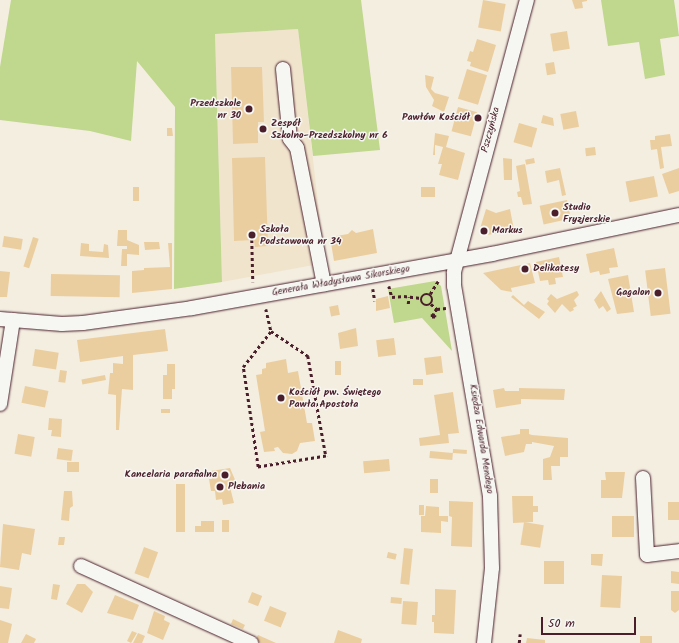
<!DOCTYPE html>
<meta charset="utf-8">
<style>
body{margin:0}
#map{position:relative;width:679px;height:643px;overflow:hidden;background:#f4eee1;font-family:Kalam,sans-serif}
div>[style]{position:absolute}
.built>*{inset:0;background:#f1e4cd}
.green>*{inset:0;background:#c0d78e}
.building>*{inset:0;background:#ebce9f;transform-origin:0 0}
.path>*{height:2.5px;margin-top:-1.25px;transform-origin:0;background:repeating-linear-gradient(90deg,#4a1f2b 0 3px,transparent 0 6px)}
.path>.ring{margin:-1.25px;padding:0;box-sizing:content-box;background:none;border:2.5px solid #4a1f2b;border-radius:50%}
.roads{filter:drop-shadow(0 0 1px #4a1f2b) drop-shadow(0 0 1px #4a1f2b)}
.minor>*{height:14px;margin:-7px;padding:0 7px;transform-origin:7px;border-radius:7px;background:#f6f6f2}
.dots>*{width:11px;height:11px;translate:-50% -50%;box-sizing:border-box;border:2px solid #f6f6f2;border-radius:50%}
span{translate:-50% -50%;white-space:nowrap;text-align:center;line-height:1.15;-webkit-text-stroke:3px #f6f6f2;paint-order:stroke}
.poi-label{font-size:10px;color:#4a1f2b;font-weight:700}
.right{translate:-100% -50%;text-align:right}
.left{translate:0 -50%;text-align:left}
.street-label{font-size:10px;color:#4a1f2b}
.scale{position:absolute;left:541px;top:617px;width:95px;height:18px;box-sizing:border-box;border:2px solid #4a1f2b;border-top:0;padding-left:5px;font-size:12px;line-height:14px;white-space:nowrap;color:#4a1f2b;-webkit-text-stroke:3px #f6f6f2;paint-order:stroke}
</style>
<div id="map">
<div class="built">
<i style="clip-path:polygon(298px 29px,325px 263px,222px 282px,215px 34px)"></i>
</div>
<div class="green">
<i style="clip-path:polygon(11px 0,361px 0,380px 150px,313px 156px,298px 29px,215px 34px,222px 282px,174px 289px,175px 107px,137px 61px,131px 141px,90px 131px,0 120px,0 67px)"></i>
<i style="clip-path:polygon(601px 0,674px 0,679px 36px,660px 39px,665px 75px,645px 79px,639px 42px,608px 46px)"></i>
<i style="clip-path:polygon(435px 281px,441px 286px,452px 351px,422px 318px,394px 323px,388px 289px)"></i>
</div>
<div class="building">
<i style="left:483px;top:0;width:23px;height:28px;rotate:10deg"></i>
<i style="clip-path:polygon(572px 0,587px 0,587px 1px,582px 2px,583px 8px,575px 9px)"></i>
<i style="left:567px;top:31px;width:18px;height:17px;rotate:81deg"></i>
<i style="clip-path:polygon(477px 39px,496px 45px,488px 72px,470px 66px,471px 62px,467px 61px,470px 51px,473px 52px)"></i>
<i style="left:554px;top:62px;width:12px;height:9px;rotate:81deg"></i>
<i style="clip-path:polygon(231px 67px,262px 67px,264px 122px,258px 122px,258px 143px,233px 144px)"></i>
<i style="left:467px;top:69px;width:21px;height:31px;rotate:17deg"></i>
<i style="clip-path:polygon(425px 75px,434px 77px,431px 89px,435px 93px,449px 97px,444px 112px,432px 106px,434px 100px,426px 87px)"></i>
<i style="left:458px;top:107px;width:20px;height:25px;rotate:15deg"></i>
<i style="left:576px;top:111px;width:16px;height:16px;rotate:79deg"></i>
<i style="clip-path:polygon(543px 115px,553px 118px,554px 126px,541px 123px)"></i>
<i style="left:519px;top:123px;width:19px;height:20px;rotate:16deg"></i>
<i style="clip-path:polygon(167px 128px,172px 128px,173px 136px,167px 136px)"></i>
<i style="clip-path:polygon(435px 133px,449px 136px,446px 147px,465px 153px,458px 180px,439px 175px,442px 164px,438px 164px,443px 147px,435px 145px,435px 155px,433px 155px)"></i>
<i style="clip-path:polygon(670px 134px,672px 146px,661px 147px,664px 168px,660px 169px,657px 149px,651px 150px,650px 140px,655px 140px,655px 136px)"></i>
<i style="left:595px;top:147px;width:8px;height:10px;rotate:83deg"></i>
<i style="clip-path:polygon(265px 157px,268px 246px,255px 247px,254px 240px,234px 241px,232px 158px)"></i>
<i style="clip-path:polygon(503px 158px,512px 159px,512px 180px,504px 180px)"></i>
<i style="left:534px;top:158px;width:5px;height:9px;rotate:79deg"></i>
<i style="clip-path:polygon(525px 164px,532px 204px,523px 205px,521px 197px,518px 197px,517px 192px,520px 191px,516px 166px)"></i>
<i style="clip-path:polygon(560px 168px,566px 195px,562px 196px,559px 180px,547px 183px,545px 171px)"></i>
<i style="clip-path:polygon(679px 168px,679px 191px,669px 194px,662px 174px)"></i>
<i style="left:654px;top:176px;width:21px;height:29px;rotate:79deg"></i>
<i style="left:133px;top:187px;width:6px;height:14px"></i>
<i style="left:421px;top:187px;width:14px;height:10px"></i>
<i style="left:567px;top:200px;width:19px;height:28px;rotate:78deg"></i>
<i style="clip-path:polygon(486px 209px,496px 213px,510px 209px,514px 230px,482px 236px,479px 232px)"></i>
<i style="clip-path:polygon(373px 229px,377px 253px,334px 261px,330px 237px,348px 234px,352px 230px,356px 233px)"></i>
<i style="clip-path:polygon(118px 230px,127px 230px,127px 240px,139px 245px,139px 255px,127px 254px,127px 266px,121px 266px,122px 249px,127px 249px,127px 246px,117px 246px)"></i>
<i style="left:4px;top:236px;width:19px;height:11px;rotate:9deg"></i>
<i style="left:33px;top:237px;width:6px;height:31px;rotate:18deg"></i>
<i style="clip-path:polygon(144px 242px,159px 242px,160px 249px,145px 250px)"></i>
<i style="clip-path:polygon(81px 243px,89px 244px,89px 251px,103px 252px,104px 244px,108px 245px,109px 258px,80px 256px)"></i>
<i style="clip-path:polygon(168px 243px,172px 243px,172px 289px,132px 293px,132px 271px,144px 270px,144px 268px,170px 267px)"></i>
<i style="clip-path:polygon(614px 248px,618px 267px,609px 268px,610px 273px,600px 275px,599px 271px,590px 273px,586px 254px)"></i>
<i style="clip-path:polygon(559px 257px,563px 277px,555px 278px,556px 284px,549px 285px,548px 280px,540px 281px,536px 262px)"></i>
<i style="clip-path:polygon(530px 263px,535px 283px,511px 288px,512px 292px,501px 290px,483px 273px)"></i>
<i style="left:665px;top:268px;width:46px;height:20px;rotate:83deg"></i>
<i style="clip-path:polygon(0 271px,10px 272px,7px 297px,0 297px)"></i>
<i style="left:51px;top:274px;width:69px;height:22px;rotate:1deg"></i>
<i style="clip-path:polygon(628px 275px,634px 312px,617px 314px,608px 279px)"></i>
<i style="clip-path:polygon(577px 291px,579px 295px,574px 300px,577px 306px,573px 308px,574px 310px,570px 312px,562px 304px,555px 313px,547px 304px,549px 301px,547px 299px,551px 294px,557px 299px)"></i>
<i style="clip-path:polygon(601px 291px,611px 309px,607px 312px,603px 306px,599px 309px,594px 300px)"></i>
<i style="clip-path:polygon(513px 295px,524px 305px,528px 301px,545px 312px,539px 319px,511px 297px)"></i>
<i style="clip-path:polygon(388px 296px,390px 308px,376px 311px,376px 299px)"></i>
<i style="left:338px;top:305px;width:10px;height:9px;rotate:79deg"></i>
<i style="clip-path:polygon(356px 328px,358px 346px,340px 349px,338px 333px)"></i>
<i style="clip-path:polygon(165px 329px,168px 351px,133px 355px,133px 390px,122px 389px,119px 430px,116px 430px,116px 395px,108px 394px,110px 373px,113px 373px,113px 363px,123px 364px,123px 356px,80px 362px,77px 340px)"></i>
<i style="left:394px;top:338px;width:17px;height:18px;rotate:83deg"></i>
<i style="left:35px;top:349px;width:24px;height:17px;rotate:9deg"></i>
<i style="left:441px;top:356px;width:17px;height:17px;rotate:83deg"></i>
<i style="clip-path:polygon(286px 359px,288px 373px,298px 371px,307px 423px,312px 423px,315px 441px,300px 443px,297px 451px,292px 454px,283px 453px,278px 447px,274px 448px,275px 451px,264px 452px,260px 432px,265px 431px,256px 375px,262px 374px,262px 369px,266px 368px,266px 363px)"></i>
<i style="left:335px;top:361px;width:6px;height:14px"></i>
<i style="clip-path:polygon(167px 364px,175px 364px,175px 389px,172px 389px,172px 399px,163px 399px,163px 375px,167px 375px)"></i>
<i style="left:60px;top:370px;width:7px;height:12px;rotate:8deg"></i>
<i style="left:105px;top:375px;width:5px;height:24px;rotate:79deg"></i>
<i style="left:423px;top:379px;width:6px;height:10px;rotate:90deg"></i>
<i style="left:25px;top:386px;width:24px;height:17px;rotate:12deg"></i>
<i style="clip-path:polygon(504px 388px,505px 391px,519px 391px,519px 388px,565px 389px,564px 400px,521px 399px,521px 404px,496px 408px,493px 390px)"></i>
<i style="clip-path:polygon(453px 392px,459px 433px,448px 434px,449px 443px,420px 446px,419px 438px,440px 435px,434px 395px)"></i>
<i style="left:161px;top:409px;width:9px;height:4px"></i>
<i style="clip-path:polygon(49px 418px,62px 419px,61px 437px,51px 436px,52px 430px,48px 430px)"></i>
<i style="clip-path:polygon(520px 429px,529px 429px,529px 434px,532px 435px,568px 438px,568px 457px,560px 457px,560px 466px,551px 466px,552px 480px,543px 480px,543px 459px,550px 457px,554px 446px,532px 442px,532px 444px,526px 444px,524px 452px,505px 456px,501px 437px,520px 434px)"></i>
<i style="left:18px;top:434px;width:17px;height:20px;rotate:10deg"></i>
<i style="left:58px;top:448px;width:15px;height:11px;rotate:8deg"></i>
<i style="left:453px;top:449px;width:14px;height:4px;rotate:4deg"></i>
<i style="left:430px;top:451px;width:23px;height:7px;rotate:5deg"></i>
<i style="left:389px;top:459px;width:12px;height:26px;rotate:85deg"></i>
<i style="left:67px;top:462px;width:12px;height:10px"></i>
<i style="clip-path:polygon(230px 468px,236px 482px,229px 483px,234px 503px,223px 505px,222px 499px,216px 500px,215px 491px,211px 491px,209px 479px,212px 479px,211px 471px)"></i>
<i style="clip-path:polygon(605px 472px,625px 472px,622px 498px,601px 498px,601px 480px,606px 480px)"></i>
<i style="left:430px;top:479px;width:8px;height:14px"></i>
<i style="left:176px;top:484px;width:9px;height:48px"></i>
<i style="clip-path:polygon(64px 491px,72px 491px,73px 506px,70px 508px,69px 521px,61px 520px)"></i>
<i style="clip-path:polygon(512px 496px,533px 496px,533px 506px,538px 506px,538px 512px,533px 512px,533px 522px,513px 523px)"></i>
<i style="clip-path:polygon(449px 501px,473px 502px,472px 547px,451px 546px,452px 517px,449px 516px)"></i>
<i style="left:668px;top:502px;width:11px;height:18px"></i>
<i style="left:419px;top:505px;width:5px;height:10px"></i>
<i style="clip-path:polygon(426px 506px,439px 507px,439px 516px,448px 516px,448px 522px,441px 521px,441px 533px,421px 532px,421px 516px,425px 516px)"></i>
<i style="left:634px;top:516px;width:21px;height:22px;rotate:90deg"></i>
<i style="left:222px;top:520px;width:7px;height:12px"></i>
<i style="clip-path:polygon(201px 521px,214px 521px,214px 532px,195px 532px,195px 526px,201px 526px)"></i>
<i style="left:524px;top:522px;width:20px;height:23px;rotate:9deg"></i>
<i style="clip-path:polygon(3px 524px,35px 529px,31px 555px,22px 553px,19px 570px,0 567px)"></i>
<i style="clip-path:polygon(59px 537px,65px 537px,64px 545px,58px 545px)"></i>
<i style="left:144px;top:547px;width:15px;height:28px;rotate:20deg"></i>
<i style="left:404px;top:548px;width:9px;height:36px;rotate:6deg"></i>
<i style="left:388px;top:552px;width:9px;height:6px;rotate:13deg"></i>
<i style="clip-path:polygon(591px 554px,603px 554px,602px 566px,591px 565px)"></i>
<i style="left:544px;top:561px;width:20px;height:23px"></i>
<i style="clip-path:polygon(671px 571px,679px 572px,679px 584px,671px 583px)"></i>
<i style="left:602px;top:575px;width:20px;height:32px;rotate:3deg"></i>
<i style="clip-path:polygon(53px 584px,60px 585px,57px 600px,51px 599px)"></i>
<i style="clip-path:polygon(77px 584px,85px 584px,93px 592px,82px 613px,66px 604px)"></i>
<i style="clip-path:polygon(0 586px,12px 588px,9px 609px,0 608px)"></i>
<i style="clip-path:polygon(435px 589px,456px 590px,454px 634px,434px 633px,434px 622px,432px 622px,432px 615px,435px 615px)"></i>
<i style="clip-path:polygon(671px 591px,679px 591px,679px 610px,675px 613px,671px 610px)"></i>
<i style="left:252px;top:592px;width:11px;height:11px;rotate:22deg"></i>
<i style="clip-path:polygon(115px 595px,139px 605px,133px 620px,107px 613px)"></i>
<i style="left:391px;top:597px;width:11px;height:6px;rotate:5deg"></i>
<i style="left:403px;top:601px;width:15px;height:23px;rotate:4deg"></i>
<i style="left:270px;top:606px;width:18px;height:16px;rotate:22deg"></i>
<i style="clip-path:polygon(154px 611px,165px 616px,164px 620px,170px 623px,163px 640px,147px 633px)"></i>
<i style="clip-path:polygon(233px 619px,245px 625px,243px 629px,231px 624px)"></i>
<i style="clip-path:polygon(0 620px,12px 624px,8px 643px,0 643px)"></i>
<i style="clip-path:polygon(338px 630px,362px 639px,361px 643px,334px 643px)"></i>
<i style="clip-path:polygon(132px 631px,137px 633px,131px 643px,127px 641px)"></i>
<i style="clip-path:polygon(138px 633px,145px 636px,142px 643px,133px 643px)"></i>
<i style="clip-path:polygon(26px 634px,36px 639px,34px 643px,21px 643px)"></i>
<i style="clip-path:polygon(258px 635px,276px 643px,261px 643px,255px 641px)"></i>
<i style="left:640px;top:636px;width:12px;height:7px"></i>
<i style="clip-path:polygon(527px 638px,545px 640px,545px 643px,526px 643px)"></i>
</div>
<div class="path">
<i style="left:252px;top:240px;width:42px;rotate:88.6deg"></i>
<i style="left:389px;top:286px;width:11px;rotate:75deg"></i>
<i style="left:392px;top:297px;width:12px;rotate:-5deg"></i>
<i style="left:404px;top:296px;width:17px;rotate:7deg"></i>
<i style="left:373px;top:289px;width:12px;rotate:81deg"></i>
<i class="ring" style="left:421px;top:294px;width:9.5px;height:9.5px"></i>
<i style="left:430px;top:294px;width:15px;rotate:-58deg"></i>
<i style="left:408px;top:304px;width:7px;rotate:-82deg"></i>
<i style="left:431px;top:304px;width:8px;rotate:40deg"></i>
<i style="left:437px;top:309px;width:6px;rotate:121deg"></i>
<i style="left:266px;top:309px;width:23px;rotate:77deg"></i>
<i style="left:271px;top:331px;width:45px;rotate:34deg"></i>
<i style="left:308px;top:356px;width:102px;rotate:79.8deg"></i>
<i style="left:326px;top:456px;width:69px;rotate:170.8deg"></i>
<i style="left:258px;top:467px;width:101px;rotate:-98.5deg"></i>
<i style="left:243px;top:367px;width:46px;rotate:-52.1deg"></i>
<i style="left:437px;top:309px;width:9px;rotate:-6deg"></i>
<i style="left:432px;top:314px;width:3px;rotate:18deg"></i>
<i style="left:435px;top:315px;width:2px;rotate:90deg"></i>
<i style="left:435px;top:317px;width:3px;rotate:180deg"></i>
<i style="left:432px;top:317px;width:3px;rotate:-90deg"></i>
<i style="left:519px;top:643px;width:9px;rotate:-84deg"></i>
</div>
<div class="roads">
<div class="minor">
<i style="left:283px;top:69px;width:70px;rotate:84.3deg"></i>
<i style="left:290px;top:139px;width:11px;rotate:52deg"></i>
<i style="left:297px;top:148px;width:139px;rotate:78.8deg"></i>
<i style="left:0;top:319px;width:62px;rotate:4.6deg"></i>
<i style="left:62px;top:324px;width:21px;rotate:-3deg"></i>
<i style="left:83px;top:323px;width:110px;rotate:-7.8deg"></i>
<i style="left:192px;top:308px;width:305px;rotate:-10.2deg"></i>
<i style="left:492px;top:254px;width:191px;rotate:-11.8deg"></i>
<i style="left:0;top:404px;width:85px;rotate:-81.2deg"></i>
<i style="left:643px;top:478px;width:77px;rotate:87deg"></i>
<i style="left:647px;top:555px;width:32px;rotate:-7deg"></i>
<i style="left:81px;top:566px;width:187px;rotate:24.4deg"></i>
<i style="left:484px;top:643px;width:75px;rotate:-83.9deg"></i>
<i style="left:492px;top:568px;width:72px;rotate:-91.6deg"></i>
<i style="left:490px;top:496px;width:213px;rotate:-99.7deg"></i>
<i style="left:454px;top:286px;width:14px;rotate:-90deg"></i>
<i style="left:454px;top:272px;width:282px;rotate:-75deg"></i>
</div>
</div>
<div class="dots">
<i style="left:249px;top:109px;background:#4a1f2b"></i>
<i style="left:478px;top:118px;background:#4a1f2b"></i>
<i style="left:263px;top:129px;background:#4a1f2b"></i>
<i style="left:555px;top:213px;background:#4a1f2b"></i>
<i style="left:484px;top:231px;background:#4a1f2b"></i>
<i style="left:252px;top:235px;background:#4a1f2b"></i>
<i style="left:525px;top:269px;background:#4a1f2b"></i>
<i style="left:658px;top:293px;background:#4a1f2b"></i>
<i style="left:281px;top:398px;background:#4a1f2b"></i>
<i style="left:225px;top:475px;background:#4a1f2b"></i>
<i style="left:220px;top:487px;background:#4a1f2b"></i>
</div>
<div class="poi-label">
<span class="right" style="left:241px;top:109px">Przedszkole<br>nr 30</span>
<span class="right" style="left:470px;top:118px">Pawłów Kościół</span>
<span class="left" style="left:271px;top:129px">Zespół<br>Szkolno-Przedszkolny nr 6</span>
<span class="left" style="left:563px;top:213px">Studio<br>Fryzjerskie</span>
<span class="left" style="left:260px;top:235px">Szkoła<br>Podstawowa nr 34</span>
<span class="left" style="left:492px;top:231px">Markus</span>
<span class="left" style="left:533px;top:269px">Delikatesy</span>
<span class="right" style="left:650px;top:293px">Gagalon</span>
<span class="left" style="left:289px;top:398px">Kościół pw. Świętego<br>Pawła Apostoła</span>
<span class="right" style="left:217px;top:475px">Kancelaria parafialna</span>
<span class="left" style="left:228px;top:487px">Plebania</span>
</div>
<div class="street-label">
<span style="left:491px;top:130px;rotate:-75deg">Pszczyńska</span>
<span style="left:341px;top:281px;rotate:-10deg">Generała Władysława Sikorskiego</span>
<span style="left:481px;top:439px;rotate:81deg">Księdza Edwarda Mendego</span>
</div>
<div class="scale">50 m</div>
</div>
